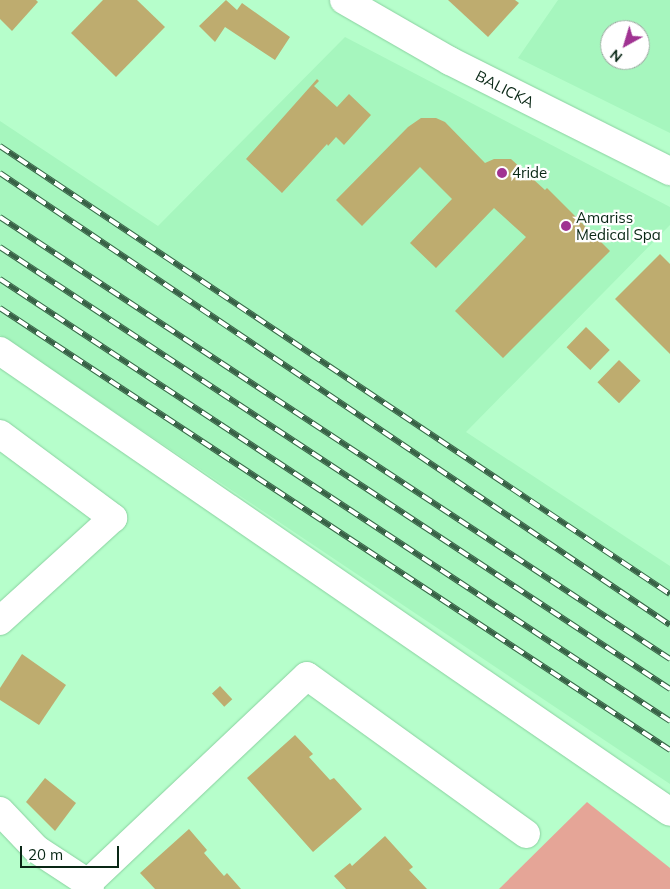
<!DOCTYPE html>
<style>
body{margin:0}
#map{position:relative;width:670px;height:889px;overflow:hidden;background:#b6fecb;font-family:Mulish,sans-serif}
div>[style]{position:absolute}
.built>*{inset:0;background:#a6f6be}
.green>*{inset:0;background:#e5a597}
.building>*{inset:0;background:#beac6f;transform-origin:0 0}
.roads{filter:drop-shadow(0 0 1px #8ad1a0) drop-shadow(0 0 1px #8ad1a0)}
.minor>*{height:28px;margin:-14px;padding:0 14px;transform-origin:14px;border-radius:14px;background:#fff}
.tertiary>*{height:28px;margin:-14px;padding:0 14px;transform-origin:14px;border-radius:14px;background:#fff}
.rail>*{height:5.5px;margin-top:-2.75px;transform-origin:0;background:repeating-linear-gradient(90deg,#fff 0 11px,#386146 0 22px);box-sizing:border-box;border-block:1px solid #386146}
.dots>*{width:14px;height:14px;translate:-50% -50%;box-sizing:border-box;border:2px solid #fff;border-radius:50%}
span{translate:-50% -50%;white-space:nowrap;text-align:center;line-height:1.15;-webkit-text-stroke:4.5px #fff;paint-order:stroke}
.street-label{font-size:15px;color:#092715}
.poi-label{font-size:15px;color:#092715}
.left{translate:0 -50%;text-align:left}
.north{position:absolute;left:600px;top:20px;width:50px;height:50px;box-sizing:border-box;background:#fff;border:1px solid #9da9a1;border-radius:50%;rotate:219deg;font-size:14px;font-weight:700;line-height:20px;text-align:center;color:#092715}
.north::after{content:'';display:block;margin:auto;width:18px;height:22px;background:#a03392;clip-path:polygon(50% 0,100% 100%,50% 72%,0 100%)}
.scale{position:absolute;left:20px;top:846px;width:99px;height:22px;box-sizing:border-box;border:2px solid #092715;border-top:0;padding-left:6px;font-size:15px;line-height:18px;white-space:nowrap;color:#092715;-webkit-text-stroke:4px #fff;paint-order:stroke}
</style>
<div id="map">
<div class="built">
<i style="clip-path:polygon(evenodd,558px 0,670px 0,670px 133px,518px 58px,558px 0,610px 30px,640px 30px,640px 60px,610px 60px,610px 30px)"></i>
<i style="clip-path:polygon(345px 37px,670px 207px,670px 225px,466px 432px,670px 566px,670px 784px,0 335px,0 121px,158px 226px)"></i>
</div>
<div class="green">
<i style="clip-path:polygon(587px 802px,670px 868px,670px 889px,499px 889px)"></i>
</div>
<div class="building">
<i style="clip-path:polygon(0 0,36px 0,38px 2px,12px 31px,0 19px)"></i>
<i style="clip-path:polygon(103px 0,137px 0,165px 27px,116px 77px,71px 33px)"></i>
<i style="clip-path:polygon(226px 0,237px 10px,242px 3px,290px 37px,275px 60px,225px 27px,215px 42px,199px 26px)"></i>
<i style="clip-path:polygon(448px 0,515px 0,519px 3px,488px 37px)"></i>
<i style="clip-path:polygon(317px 79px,319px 81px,314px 86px,337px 107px,349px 94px,371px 115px,344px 145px,336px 137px,328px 146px,327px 144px,282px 193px,246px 159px)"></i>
<i style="clip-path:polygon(421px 118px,436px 118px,445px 122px,485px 163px,494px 159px,511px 159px,545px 190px,547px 188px,610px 251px,503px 358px,455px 311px,526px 237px,494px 208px,436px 268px,410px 243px,452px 199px,420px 167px,362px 226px,336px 200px,408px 127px)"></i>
<i style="clip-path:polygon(660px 254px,670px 264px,670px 354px,615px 299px)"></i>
<i style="left:586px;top:327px;width:33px;height:28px;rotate:44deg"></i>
<i style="left:619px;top:360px;width:30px;height:31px;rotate:44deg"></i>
<i style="clip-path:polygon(22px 654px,66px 685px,39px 725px,0 700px,0 688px)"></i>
<i style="left:220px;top:686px;width:18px;height:11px;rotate:47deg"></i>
<i style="clip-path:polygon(295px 735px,313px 754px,309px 757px,330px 780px,334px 778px,362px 809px,313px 852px,247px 778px)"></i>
<i style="clip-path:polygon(45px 778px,76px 803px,55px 831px,26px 802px)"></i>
<i style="clip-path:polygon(189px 829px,207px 850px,204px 853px,224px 876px,227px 873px,241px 889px,155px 889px,140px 873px)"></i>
<i style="clip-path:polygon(385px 836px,413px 867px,409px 870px,427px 889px,346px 889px,334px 876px,350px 863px,352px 866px)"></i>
</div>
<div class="roads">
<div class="minor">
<i style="left:0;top:351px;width:813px;rotate:34.53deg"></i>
<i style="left:0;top:434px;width:141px;rotate:36.6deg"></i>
<i style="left:113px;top:518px;width:153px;rotate:137.7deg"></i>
<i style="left:0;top:811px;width:52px;rotate:46.5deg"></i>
<i style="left:36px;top:849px;width:62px;rotate:33.2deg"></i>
<i style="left:88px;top:883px;width:6px;rotate:72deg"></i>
<i style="left:88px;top:883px;width:301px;rotate:-43.4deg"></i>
<i style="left:307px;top:676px;width:270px;rotate:35.8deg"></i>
</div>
<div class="tertiary">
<i style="left:344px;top:0;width:122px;rotate:29.9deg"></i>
<i style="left:450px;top:61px;width:246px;rotate:26.6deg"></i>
</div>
</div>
<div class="rail">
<i style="left:0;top:146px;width:806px;rotate:33.77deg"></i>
<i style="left:0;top:173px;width:808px;rotate:34deg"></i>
<i style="left:0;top:217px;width:803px;rotate:33.41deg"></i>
<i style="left:0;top:247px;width:803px;rotate:33.41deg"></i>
<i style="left:0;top:279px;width:803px;rotate:33.41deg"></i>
<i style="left:0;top:308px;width:803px;rotate:33.41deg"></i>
</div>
<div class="dots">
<i style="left:502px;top:173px;background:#a03392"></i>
<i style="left:566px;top:226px;background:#a03392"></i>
</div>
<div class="street-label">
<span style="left:505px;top:89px;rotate:27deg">BALICKA</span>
</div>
<div class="poi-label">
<span class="left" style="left:512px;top:173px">4ride</span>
<span class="left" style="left:576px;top:226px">Amariss<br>Medical Spa</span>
</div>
<div class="north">N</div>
<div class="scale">20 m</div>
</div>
